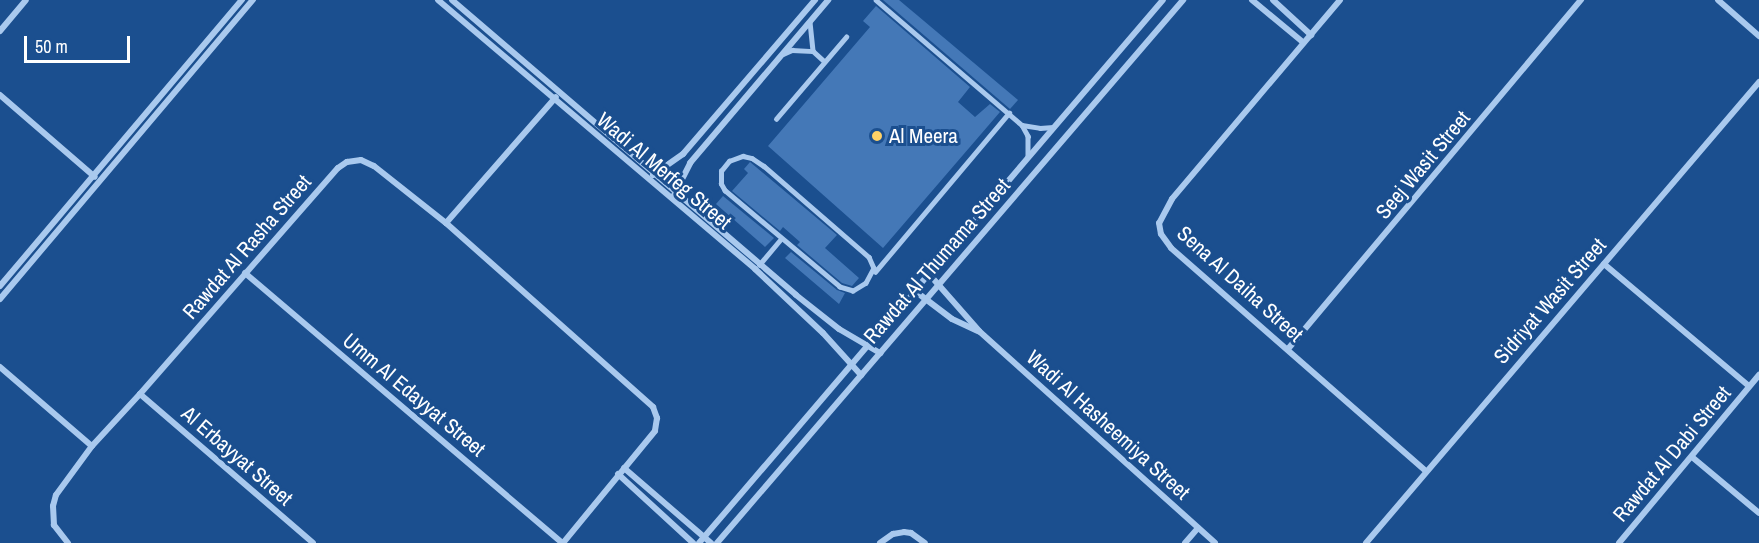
<!DOCTYPE html>
<style>
body{margin:0}
#map{position:relative;width:1759px;height:543px;overflow:hidden;background:#1b4f8f;font-family:"Archivo Narrow",sans-serif}
div>[style]{position:absolute}
.building>*{inset:0;background:#4478b7}
.service>*{height:4.5px;margin:-2.25px;padding:0 2.25px;transform-origin:2.25px;border-radius:2.25px;background:#a9c9ee}
.minor>*{height:6px;margin:-3px;padding:0 3px;transform-origin:3px;border-radius:3px;background:#a9c9ee}
.dots>*{width:16px;height:16px;translate:-50% -50%;box-sizing:border-box;border:3px solid #1b4f8f;border-radius:50%}
span{translate:-50% -50%;white-space:nowrap;text-align:center;line-height:1.15;-webkit-text-stroke:6px #1b4f8f;paint-order:stroke}
.poi-label{font-size:21px;color:#fff}
.left{translate:0 -50%;text-align:left}
.street-label{font-size:21px;color:#fff}
.scale{position:absolute;left:24px;top:36px;width:106px;height:27px;box-sizing:border-box;border:3px solid #fff;border-top:0;padding-left:8px;font-size:18px;line-height:21px;white-space:nowrap;color:#fff;-webkit-text-stroke:4px #1b4f8f;paint-order:stroke}
</style>
<div id="map">
<div class="building">
<i style="clip-path:polygon(883px 0,899px 0,1018px 100px,1010px 109px)"></i>
<i style="clip-path:polygon(876px 6px,970px 87px,958px 102px,975px 117px,990px 104px,1000px 112px,883px 248px,768px 146px,870px 27px,863px 21px)"></i>
<i style="clip-path:polygon(750px 162px,837px 235px,825px 248px,859px 278px,852px 286px,842px 283px,797px 245px,800px 242px,783px 227px,780px 231px,732px 191px,748px 173px,744px 169px)"></i>
<i style="clip-path:polygon(723px 196px,774px 238px,765px 247px,716px 204px)"></i>
<i style="clip-path:polygon(791px 252px,837px 290px,845px 293px,839px 304px,785px 258px)"></i>
</div>
<div class="service">
<i style="left:876px;top:0;width:192px;rotate:40.6deg"></i>
<i style="left:1022px;top:125px;width:13px;rotate:61deg"></i>
<i style="left:1028px;top:136px;width:20px;rotate:90deg"></i>
<i style="left:810px;top:22px;width:29px;rotate:84deg"></i>
<i style="left:813px;top:51px;width:15px;rotate:42deg"></i>
<i style="left:783px;top:54px;width:10px;rotate:-24deg"></i>
<i style="left:792px;top:50px;width:21px;rotate:3deg"></i>
<i style="left:776px;top:119px;width:108px;rotate:-49.5deg"></i>
<i style="left:1022px;top:125px;width:18px;rotate:9deg"></i>
<i style="left:1040px;top:128px;width:13px;rotate:-4deg"></i>
<i style="left:743px;top:156px;width:9px;rotate:13deg"></i>
<i style="left:752px;top:158px;width:14px;rotate:34deg"></i>
<i style="left:764px;top:166px;width:139px;rotate:40.9deg"></i>
<i style="left:869px;top:257px;width:12px;rotate:66deg"></i>
<i style="left:874px;top:268px;width:17px;rotate:118deg"></i>
<i style="left:866px;top:283px;width:15px;rotate:148deg"></i>
<i style="left:853px;top:291px;width:14px;rotate:-163deg"></i>
<i style="left:840px;top:287px;width:150px;rotate:-140.1deg"></i>
<i style="left:725px;top:191px;width:8px;rotate:-120deg"></i>
<i style="left:721px;top:184px;width:13px;rotate:-90deg"></i>
<i style="left:721px;top:171px;width:13px;rotate:-51deg"></i>
<i style="left:729px;top:161px;width:15px;rotate:-20deg"></i>
<i style="left:759px;top:265px;width:34px;rotate:-50deg"></i>
<i style="left:875px;top:272px;width:208px;rotate:-49.9deg"></i>
</div>
<div class="minor">
<i style="left:438px;top:0;width:416px;rotate:40.3deg"></i>
<i style="left:755px;top:269px;width:93px;rotate:43.3deg"></i>
<i style="left:823px;top:333px;width:57px;rotate:47.9deg"></i>
<i style="left:452px;top:0;width:453px;rotate:40.6deg"></i>
<i style="left:796px;top:295px;width:55px;rotate:38.3deg"></i>
<i style="left:839px;top:329px;width:48px;rotate:30.3deg"></i>
<i style="left:1252px;top:0;width:67px;rotate:39.6deg"></i>
<i style="left:1273px;top:0;width:52px;rotate:42.6deg"></i>
<i style="left:1340px;top:0;width:260px;rotate:130.2deg"></i>
<i style="left:1172px;top:199px;width:27px;rotate:118deg"></i>
<i style="left:1159px;top:223px;width:11px;rotate:80deg"></i>
<i style="left:1161px;top:234px;width:17px;rotate:54deg"></i>
<i style="left:1171px;top:248px;width:339px;rotate:41.2deg"></i>
<i style="left:1718px;top:0;width:55px;rotate:41.3deg"></i>
<i style="left:0;top:31px;width:40px;rotate:-50deg"></i>
<i style="left:0;top:95px;width:125px;rotate:40.8deg"></i>
<i style="left:653px;top:175px;width:37px;rotate:-35deg"></i>
<i style="left:683px;top:154px;width:203px;rotate:-49.4deg"></i>
<i style="left:674px;top:195px;width:36px;rotate:-63deg"></i>
<i style="left:690px;top:163px;width:214px;rotate:-49.7deg"></i>
<i style="left:446px;top:223px;width:167px;rotate:-48.9deg"></i>
<i style="left:1604px;top:264px;width:189px;rotate:40.1deg"></i>
<i style="left:245px;top:273px;width:416px;rotate:40.4deg"></i>
<i style="left:929px;top:274px;width:76px;rotate:48.7deg"></i>
<i style="left:979px;top:331px;width:317px;rotate:41.9deg"></i>
<i style="left:0;top:286px;width:375px;rotate:-49.8deg"></i>
<i style="left:915px;top:291px;width:46px;rotate:37.1deg"></i>
<i style="left:952px;top:319px;width:29px;rotate:25deg"></i>
<i style="left:0;top:299px;width:392px;rotate:-49.8deg"></i>
<i style="left:1288px;top:349px;width:456px;rotate:-50deg"></i>
<i style="left:0;top:367px;width:121px;rotate:40.7deg"></i>
<i style="left:140px;top:394px;width:228px;rotate:40.7deg"></i>
<i style="left:1692px;top:457px;width:87px;rotate:39.9deg"></i>
<i style="left:624px;top:468px;width:115px;rotate:40.8deg"></i>
<i style="left:618px;top:474px;width:102px;rotate:42.6deg"></i>
<i style="left:68px;top:543px;width:23px;rotate:-128deg"></i>
<i style="left:54px;top:525px;width:19px;rotate:-93deg"></i>
<i style="left:53px;top:506px;width:11px;rotate:-75deg"></i>
<i style="left:56px;top:495px;width:61px;rotate:-53.7deg"></i>
<i style="left:92px;top:446px;width:71px;rotate:-47.3deg"></i>
<i style="left:140px;top:394px;width:300px;rotate:-48.8deg"></i>
<i style="left:338px;top:168px;width:11px;rotate:-34deg"></i>
<i style="left:347px;top:162px;width:14px;rotate:-8deg"></i>
<i style="left:361px;top:160px;width:14px;rotate:25deg"></i>
<i style="left:374px;top:166px;width:92px;rotate:38.4deg"></i>
<i style="left:446px;top:223px;width:277px;rotate:41.6deg"></i>
<i style="left:653px;top:407px;width:12px;rotate:70deg"></i>
<i style="left:657px;top:418px;width:13px;rotate:99deg"></i>
<i style="left:655px;top:431px;width:145px;rotate:129.4deg"></i>
<i style="left:699px;top:543px;width:714px;rotate:-49.49deg"></i>
<i style="left:717px;top:543px;width:716px;rotate:-49.36deg"></i>
<i style="left:880px;top:543px;width:16px;rotate:-35deg"></i>
<i style="left:893px;top:534px;width:11px;rotate:-10deg"></i>
<i style="left:904px;top:532px;width:7px;rotate:8deg"></i>
<i style="left:911px;top:533px;width:17px;rotate:36deg"></i>
<i style="left:1185px;top:543px;width:20px;rotate:-49deg"></i>
<i style="left:1366px;top:543px;width:606px;rotate:-49.55deg"></i>
<i style="left:1619px;top:543px;width:219px;rotate:-50.2deg"></i>
</div>
<div class="dots">
<i style="left:877px;top:136px;background:#ffd166"></i>
</div>
<div class="poi-label">
<span class="left" style="left:889px;top:136px">Al Meera</span>
</div>
<div class="street-label">
<span style="left:1423px;top:165px;rotate:-50deg">Seej Wasit Street</span>
<span style="left:664px;top:171px;rotate:40deg">Wadi Al Merfeg Street</span>
<span style="left:247px;top:247px;rotate:-49deg">Rawdat Al Rasha Street</span>
<span style="left:937px;top:261px;rotate:-49deg">Rawdat Al Thumama Street</span>
<span style="left:1240px;top:284px;rotate:42deg">Sena Al Daiha Street</span>
<span style="left:1550px;top:301px;rotate:-49deg">Sidriyat Wasit Street</span>
<span style="left:414px;top:395px;rotate:40deg">Umm Al Edayyat Street</span>
<span style="left:1108px;top:425px;rotate:42deg">Wadi Al Hasheemiya Street</span>
<span style="left:1672px;top:454px;rotate:-50deg">Rawdat Al Dabi Street</span>
<span style="left:237px;top:456px;rotate:41deg">Al Erbayyat Street</span>
</div>
<div class="scale">50 m</div>
</div>
